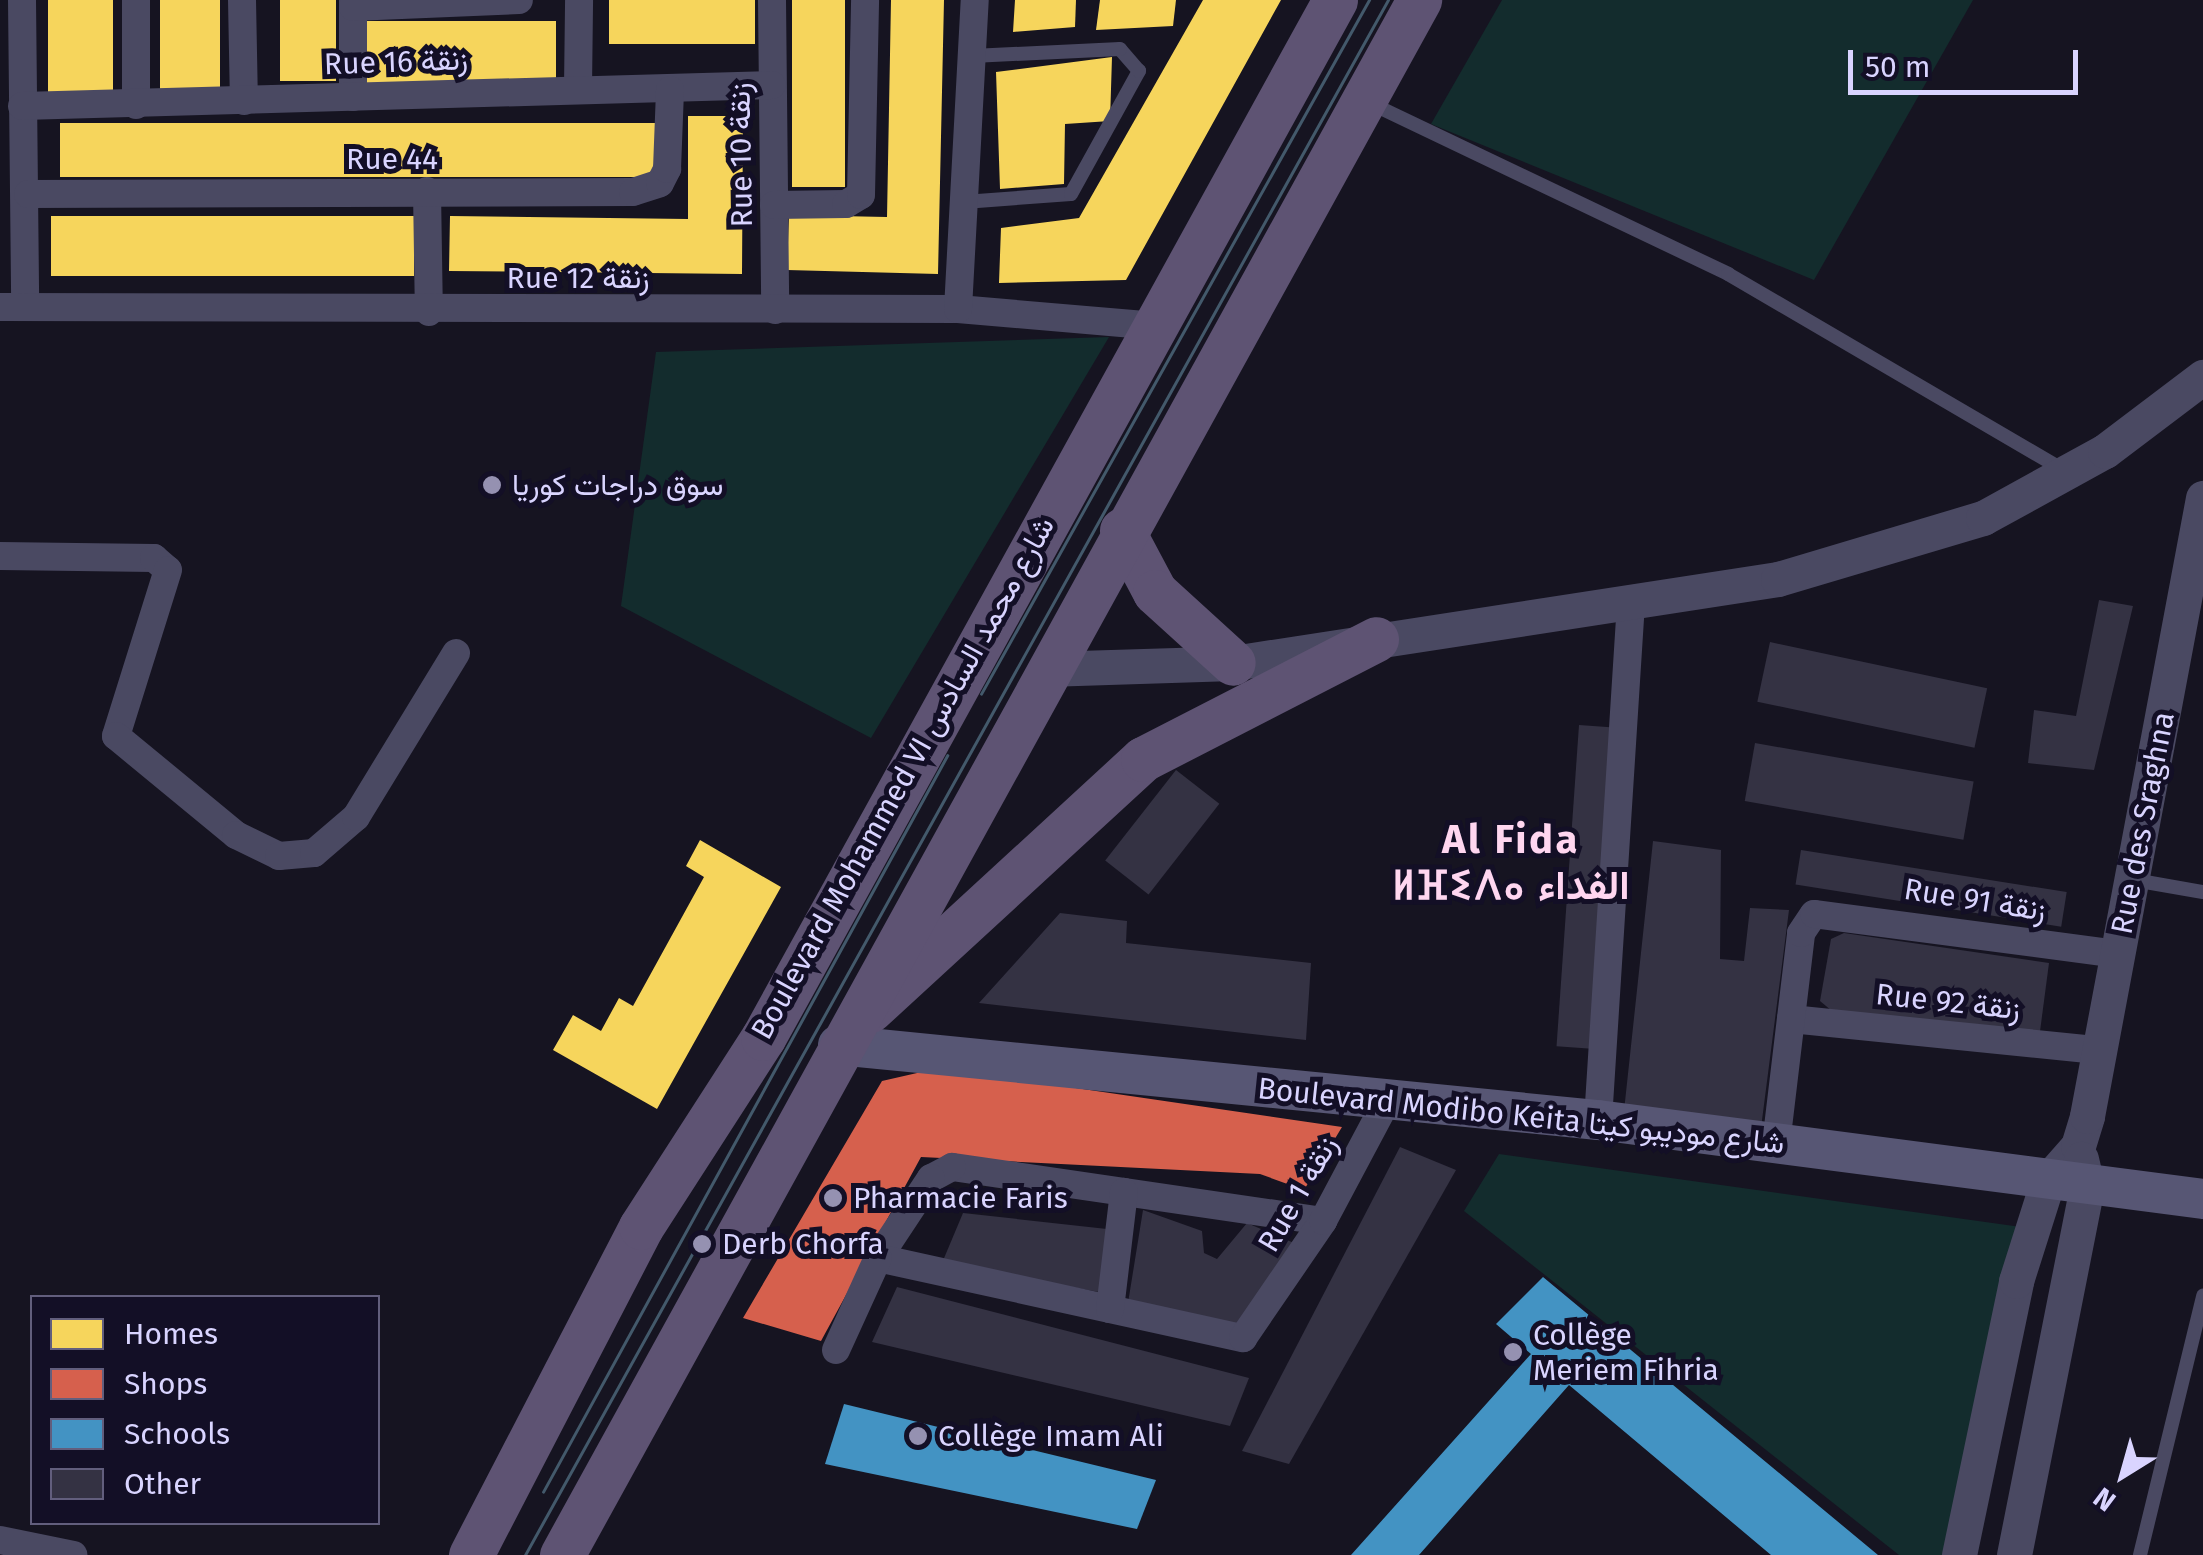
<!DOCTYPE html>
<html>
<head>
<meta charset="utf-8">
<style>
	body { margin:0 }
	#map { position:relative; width:2203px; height:1555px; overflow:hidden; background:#161421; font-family:"Fira Sans",Vazirmatn,"Noto Sans Tifinagh",sans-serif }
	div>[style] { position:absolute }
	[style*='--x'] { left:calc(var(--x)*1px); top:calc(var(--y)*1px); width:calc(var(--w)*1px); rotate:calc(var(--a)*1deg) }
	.green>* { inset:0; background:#132c2d }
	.homes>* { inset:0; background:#f6d55c; transform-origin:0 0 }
	.shops>* { inset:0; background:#d6604d }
	.schools>* { inset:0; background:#4393c3 }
	.building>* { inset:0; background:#343243; transform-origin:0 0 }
	.service>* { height:14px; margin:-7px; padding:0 7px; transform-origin:7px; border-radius:7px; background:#4a4962 }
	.minor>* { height:28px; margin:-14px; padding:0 14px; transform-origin:14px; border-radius:14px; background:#4a4962 }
	.tertiary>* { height:35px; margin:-17.5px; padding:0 17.5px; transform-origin:17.5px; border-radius:17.5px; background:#4a4962 }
	.secondary>* { height:40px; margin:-20px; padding:0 20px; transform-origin:20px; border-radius:20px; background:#575674 }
	.primary>* { height:45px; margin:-22.5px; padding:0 22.5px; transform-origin:22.5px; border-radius:22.5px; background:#5e5373 }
	.tram>* { height:2.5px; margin:-1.25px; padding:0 1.25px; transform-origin:1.25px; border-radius:1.25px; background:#43596b }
	.dots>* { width:28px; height:28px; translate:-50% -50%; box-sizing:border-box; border:5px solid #130f26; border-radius:50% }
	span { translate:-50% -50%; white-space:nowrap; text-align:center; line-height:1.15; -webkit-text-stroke:10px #130f26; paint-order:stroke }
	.street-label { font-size:30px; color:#d9d4ff }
	.poi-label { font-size:30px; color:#d9d4ff }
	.left { translate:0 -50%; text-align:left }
	.district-label { font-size:40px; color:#ffd6f0; font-weight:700; letter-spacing:2.5px }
	.legend { position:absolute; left:30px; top:1295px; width:350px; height:230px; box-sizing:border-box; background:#130f26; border:2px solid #625e7d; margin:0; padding:12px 18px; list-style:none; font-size:30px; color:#d9d4ff }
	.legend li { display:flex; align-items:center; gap:20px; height:50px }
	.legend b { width:50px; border:2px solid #625e7d }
	.north { position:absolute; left:2073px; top:1425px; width:100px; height:100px; -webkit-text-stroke:8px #130f26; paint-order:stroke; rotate:217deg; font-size:28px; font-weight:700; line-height:40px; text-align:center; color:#d9d4ff }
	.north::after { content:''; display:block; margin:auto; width:35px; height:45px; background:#d9d4ff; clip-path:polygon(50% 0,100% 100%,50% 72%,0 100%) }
	.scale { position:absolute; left:1848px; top:50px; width:230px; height:45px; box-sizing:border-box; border:5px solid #d9d4ff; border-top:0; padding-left:12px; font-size:30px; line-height:35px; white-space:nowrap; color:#d9d4ff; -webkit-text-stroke:8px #130f26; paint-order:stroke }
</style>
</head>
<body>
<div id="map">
	<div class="green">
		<div style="clip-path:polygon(1502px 0,1973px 0,1814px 280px,1431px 124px)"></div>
		<div style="clip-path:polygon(1109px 337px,871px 738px,621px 606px,656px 352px)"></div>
		<div style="clip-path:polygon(1499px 1154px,2021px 1227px,1948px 1555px,1899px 1555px,1464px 1211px)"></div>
	</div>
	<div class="homes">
		<div style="left:48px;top:0;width:65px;height:95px"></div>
		<div style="left:160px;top:0;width:60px;height:90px"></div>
		<div style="left:280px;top:0;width:56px;height:81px"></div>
		<div style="left:609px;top:0;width:146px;height:44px"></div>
		<div style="left:792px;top:0;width:53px;height:187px"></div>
		<div style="clip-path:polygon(891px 0,944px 0,938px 274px,787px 270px,789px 215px,887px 217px)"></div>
		<div style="clip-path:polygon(1015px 0,1076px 0,1075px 27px,1013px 32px)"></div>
		<div style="clip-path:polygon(1100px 0,1176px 0,1173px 26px,1096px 30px)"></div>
		<div style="clip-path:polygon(1203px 0,1281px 0,1126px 280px,999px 283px,1001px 228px,1079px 218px)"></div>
		<div style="left:367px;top:21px;width:189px;height:63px"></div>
		<div style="clip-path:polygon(1112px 57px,1110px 121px,1065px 124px,1064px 184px,1000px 189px,996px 72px)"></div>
		<div style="clip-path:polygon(688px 116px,743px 116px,742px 274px,449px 271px,450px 216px,688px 219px)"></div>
		<div style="left:655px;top:123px;width:54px;height:595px;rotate:90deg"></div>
		<div style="left:51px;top:216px;width:363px;height:60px"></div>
		<div style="clip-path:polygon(700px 840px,781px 887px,657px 1109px,553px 1050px,573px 1015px,601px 1031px,619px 998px,633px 1006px,704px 877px,686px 866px)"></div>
	</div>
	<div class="shops">
		<div style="clip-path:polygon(939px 1068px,1342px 1127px,1304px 1190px,1260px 1174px,921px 1157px,821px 1341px,743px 1318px,882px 1081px)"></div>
	</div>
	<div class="schools">
		<div style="clip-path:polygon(1543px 1277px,1878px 1555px,1771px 1555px,1569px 1385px,1419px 1555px,1351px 1555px,1531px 1354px,1496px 1324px)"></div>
		<div style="clip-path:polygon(844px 1404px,1156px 1480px,1137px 1529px,825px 1464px)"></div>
	</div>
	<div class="building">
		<div style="clip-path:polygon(2099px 600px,2133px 606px,2094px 770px,2028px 763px,2034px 710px,2076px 716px)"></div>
		<div style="left:1770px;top:642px;width:222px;height:61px;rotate:12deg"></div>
		<div style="left:1579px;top:725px;width:42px;height:322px;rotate:4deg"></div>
		<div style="left:1755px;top:743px;width:222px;height:59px;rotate:10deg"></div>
		<div style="left:1176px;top:770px;width:55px;height:115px;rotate:38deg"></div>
		<div style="clip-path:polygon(1653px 841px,1721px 850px,1720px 959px,1744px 961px,1750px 908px,1789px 910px,1761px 1128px,1624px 1111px)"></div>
		<div style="left:1801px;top:850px;width:269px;height:35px;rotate:9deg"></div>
		<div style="clip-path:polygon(1060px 913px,1127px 921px,1126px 943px,1311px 963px,1306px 1040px,979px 1003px)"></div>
		<div style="clip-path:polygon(1844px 933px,2049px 963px,2039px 1039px,1832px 1011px,1820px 1001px,1831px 939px)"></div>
		<div style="clip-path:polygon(1400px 1147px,1456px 1170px,1289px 1464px,1242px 1451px)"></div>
		<div style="clip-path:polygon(1143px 1210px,1202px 1231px,1204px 1253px,1217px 1259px,1247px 1223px,1294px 1243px,1247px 1335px,1128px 1303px)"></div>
		<div style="clip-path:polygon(963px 1213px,1107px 1229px,1099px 1292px,942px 1263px)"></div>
		<div style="clip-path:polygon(897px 1287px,1249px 1378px,1230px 1426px,872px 1342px)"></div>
	</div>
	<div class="service">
		<div style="--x:1370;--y:103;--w:397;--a:25.5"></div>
		<div style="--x:1728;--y:274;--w:390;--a:30.3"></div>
		<div style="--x:964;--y:202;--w:107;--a:-4.3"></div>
		<div style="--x:1071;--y:194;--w:141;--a:-61.1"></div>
		<div style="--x:1139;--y:71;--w:29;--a:-131"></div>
		<div style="--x:1120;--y:49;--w:148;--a:177.3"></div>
		<div style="--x:2134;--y:880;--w:70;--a:9.9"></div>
		<div style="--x:2140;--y:1555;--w:267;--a:-76.3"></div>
	</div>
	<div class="minor">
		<div style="--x:22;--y:0;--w:307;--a:89.4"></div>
		<div style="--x:136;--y:0;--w:105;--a:90"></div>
		<div style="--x:242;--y:0;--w:101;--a:88.9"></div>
		<div style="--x:353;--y:0;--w:97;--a:90"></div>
		<div style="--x:772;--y:0;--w:310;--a:89.4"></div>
		<div style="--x:353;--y:7;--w:166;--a:-2.4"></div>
		<div style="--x:578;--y:88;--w:88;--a:-89.3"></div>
		<div style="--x:22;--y:106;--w:750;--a:-1.6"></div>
		<div style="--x:427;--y:191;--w:121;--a:89.1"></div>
		<div style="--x:28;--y:194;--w:605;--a:-0.19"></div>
		<div style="--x:633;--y:192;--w:28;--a:-18"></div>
		<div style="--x:660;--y:183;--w:16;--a:-63"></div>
		<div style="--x:667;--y:169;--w:79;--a:-87.8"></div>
		<div style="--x:774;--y:205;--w:72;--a:-0.8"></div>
		<div style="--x:846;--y:204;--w:17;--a:-31"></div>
		<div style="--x:861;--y:195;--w:195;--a:-88.8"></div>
		<div style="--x:0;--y:307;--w:958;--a:0.12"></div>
		<div style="--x:958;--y:309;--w:199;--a:4.9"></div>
		<div style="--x:958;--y:309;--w:309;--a:-86.9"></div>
		<div style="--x:0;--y:556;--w:154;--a:0.7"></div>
		<div style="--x:154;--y:558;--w:18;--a:41"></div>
		<div style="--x:168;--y:570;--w:174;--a:107.4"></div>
		<div style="--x:116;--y:736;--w:156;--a:39.5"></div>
		<div style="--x:236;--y:835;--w:48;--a:26"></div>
		<div style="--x:279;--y:856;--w:35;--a:-5"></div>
		<div style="--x:314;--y:853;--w:55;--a:-40.6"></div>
		<div style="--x:356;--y:817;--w:192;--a:-58.6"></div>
		<div style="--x:1791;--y:1019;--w:308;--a:5.8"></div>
		<div style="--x:1598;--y:1120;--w:519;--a:-86.35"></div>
		<div style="--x:1776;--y:1144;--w:212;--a:-83.2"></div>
		<div style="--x:1801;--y:933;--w:23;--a:-56"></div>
		<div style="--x:1814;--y:914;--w:307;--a:7.5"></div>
		<div style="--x:1323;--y:1221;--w:375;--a:-171.7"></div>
		<div style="--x:952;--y:1167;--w:24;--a:152"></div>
		<div style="--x:931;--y:1178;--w:96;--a:123.5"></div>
		<div style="--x:878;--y:1258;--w:374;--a:12.4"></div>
		<div style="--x:1243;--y:1338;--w:142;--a:-55.6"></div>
		<div style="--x:1323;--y:1221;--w:138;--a:-62"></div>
		<div style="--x:1110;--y:1309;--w:118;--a:-83.2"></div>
		<div style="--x:836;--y:1350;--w:101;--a:-65.5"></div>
		<div style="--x:0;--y:1540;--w:75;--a:11.6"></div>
	</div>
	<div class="tertiary">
		<div style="--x:1046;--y:669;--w:187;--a:-1.8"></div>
		<div style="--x:1233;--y:663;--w:551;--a:-8.76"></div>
		<div style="--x:1778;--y:579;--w:214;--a:-16.6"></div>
		<div style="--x:1983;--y:518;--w:139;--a:-28.8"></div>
		<div style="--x:2105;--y:451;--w:123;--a:-37.1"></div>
		<div style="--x:1959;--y:1555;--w:280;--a:-78.2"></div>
		<div style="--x:2016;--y:1281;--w:106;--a:-72.4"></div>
		<div style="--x:2048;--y:1180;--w:45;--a:-48.6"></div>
		<div style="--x:2078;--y:1146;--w:31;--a:-73"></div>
		<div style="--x:2087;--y:1116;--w:629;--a:-79.37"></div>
		<div style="--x:2014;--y:1555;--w:377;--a:-78.8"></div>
		<div style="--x:2087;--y:1185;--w:27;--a:-103"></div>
	</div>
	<div class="secondary">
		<div style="--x:838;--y:1045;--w:764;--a:5.64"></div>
		<div style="--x:1598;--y:1120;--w:610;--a:7.44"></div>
	</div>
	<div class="primary">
		<div style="--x:1122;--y:530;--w:70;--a:62"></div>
		<div style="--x:1155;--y:592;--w:105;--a:42.3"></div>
		<div style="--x:870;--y:1010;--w:371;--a:-42.6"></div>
		<div style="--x:1143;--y:759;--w:262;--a:-27.2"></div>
		<div style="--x:471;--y:1555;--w:369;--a:-62.6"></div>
		<div style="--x:641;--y:1227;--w:225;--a:-57.2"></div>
		<div style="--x:763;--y:1038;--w:1185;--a:-61.14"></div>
		<div style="--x:562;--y:1555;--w:1776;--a:-61.14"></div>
	</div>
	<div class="tram">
		<div style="--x:981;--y:694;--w:795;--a:-60.79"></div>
		<div style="--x:543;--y:1492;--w:840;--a:-61.24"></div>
		<div style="--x:525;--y:1555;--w:1778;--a:-60.97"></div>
	</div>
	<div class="dots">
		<div style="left:492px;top:485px;background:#9591b1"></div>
		<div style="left:833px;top:1198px;background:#9591b1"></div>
		<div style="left:702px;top:1244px;background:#9591b1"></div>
		<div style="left:1513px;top:1352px;background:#9591b1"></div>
		<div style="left:918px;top:1436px;background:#9591b1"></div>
	</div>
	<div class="street-label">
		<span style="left:396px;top:62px;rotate:-2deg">Rue 16 زنقة</span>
		<span style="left:741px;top:155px;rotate:-91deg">Rue 10 زنقة</span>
		<span style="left:392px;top:159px">Rue 44</span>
		<span style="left:578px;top:278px">Rue 12 زنقة</span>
		<span style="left:903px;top:778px;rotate:-61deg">Boulevard Mohammed VI شارع محمد السادس</span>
		<span style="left:2143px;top:823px;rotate:-79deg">Rue des Sraghna</span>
		<span style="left:1975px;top:900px;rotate:9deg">Rue 91 زنقة</span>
		<span style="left:1948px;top:1002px;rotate:6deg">Rue 92 زنقة</span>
		<span style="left:1521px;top:1116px;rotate:6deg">Boulevard Modibo Keita شارع موديبو كيتا</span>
		<span style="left:1298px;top:1194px;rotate:-60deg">Rue 1 زنقة</span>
	</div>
	<div class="poi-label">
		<span class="left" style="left:512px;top:485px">سوق دراجات كوريا</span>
		<span class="left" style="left:853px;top:1198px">Pharmacie Faris</span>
		<span class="left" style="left:722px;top:1244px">Derb Chorfa</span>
		<span class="left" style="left:1533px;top:1352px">Collège<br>Meriem Fihria</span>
		<span class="left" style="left:938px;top:1436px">Collège Imam Ali</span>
	</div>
	<div class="district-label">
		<span style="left:1511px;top:863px">Al Fida<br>ⵍⴼⵉⴷⴰ الفداء</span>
	</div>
	<ul class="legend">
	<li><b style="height:28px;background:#f6d55c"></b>Homes</li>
	<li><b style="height:28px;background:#d6604d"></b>Shops</li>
	<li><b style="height:28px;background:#4393c3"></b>Schools</li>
	<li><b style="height:28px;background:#343243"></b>Other</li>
	</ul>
	<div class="north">N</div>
	<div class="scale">50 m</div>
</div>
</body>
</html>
